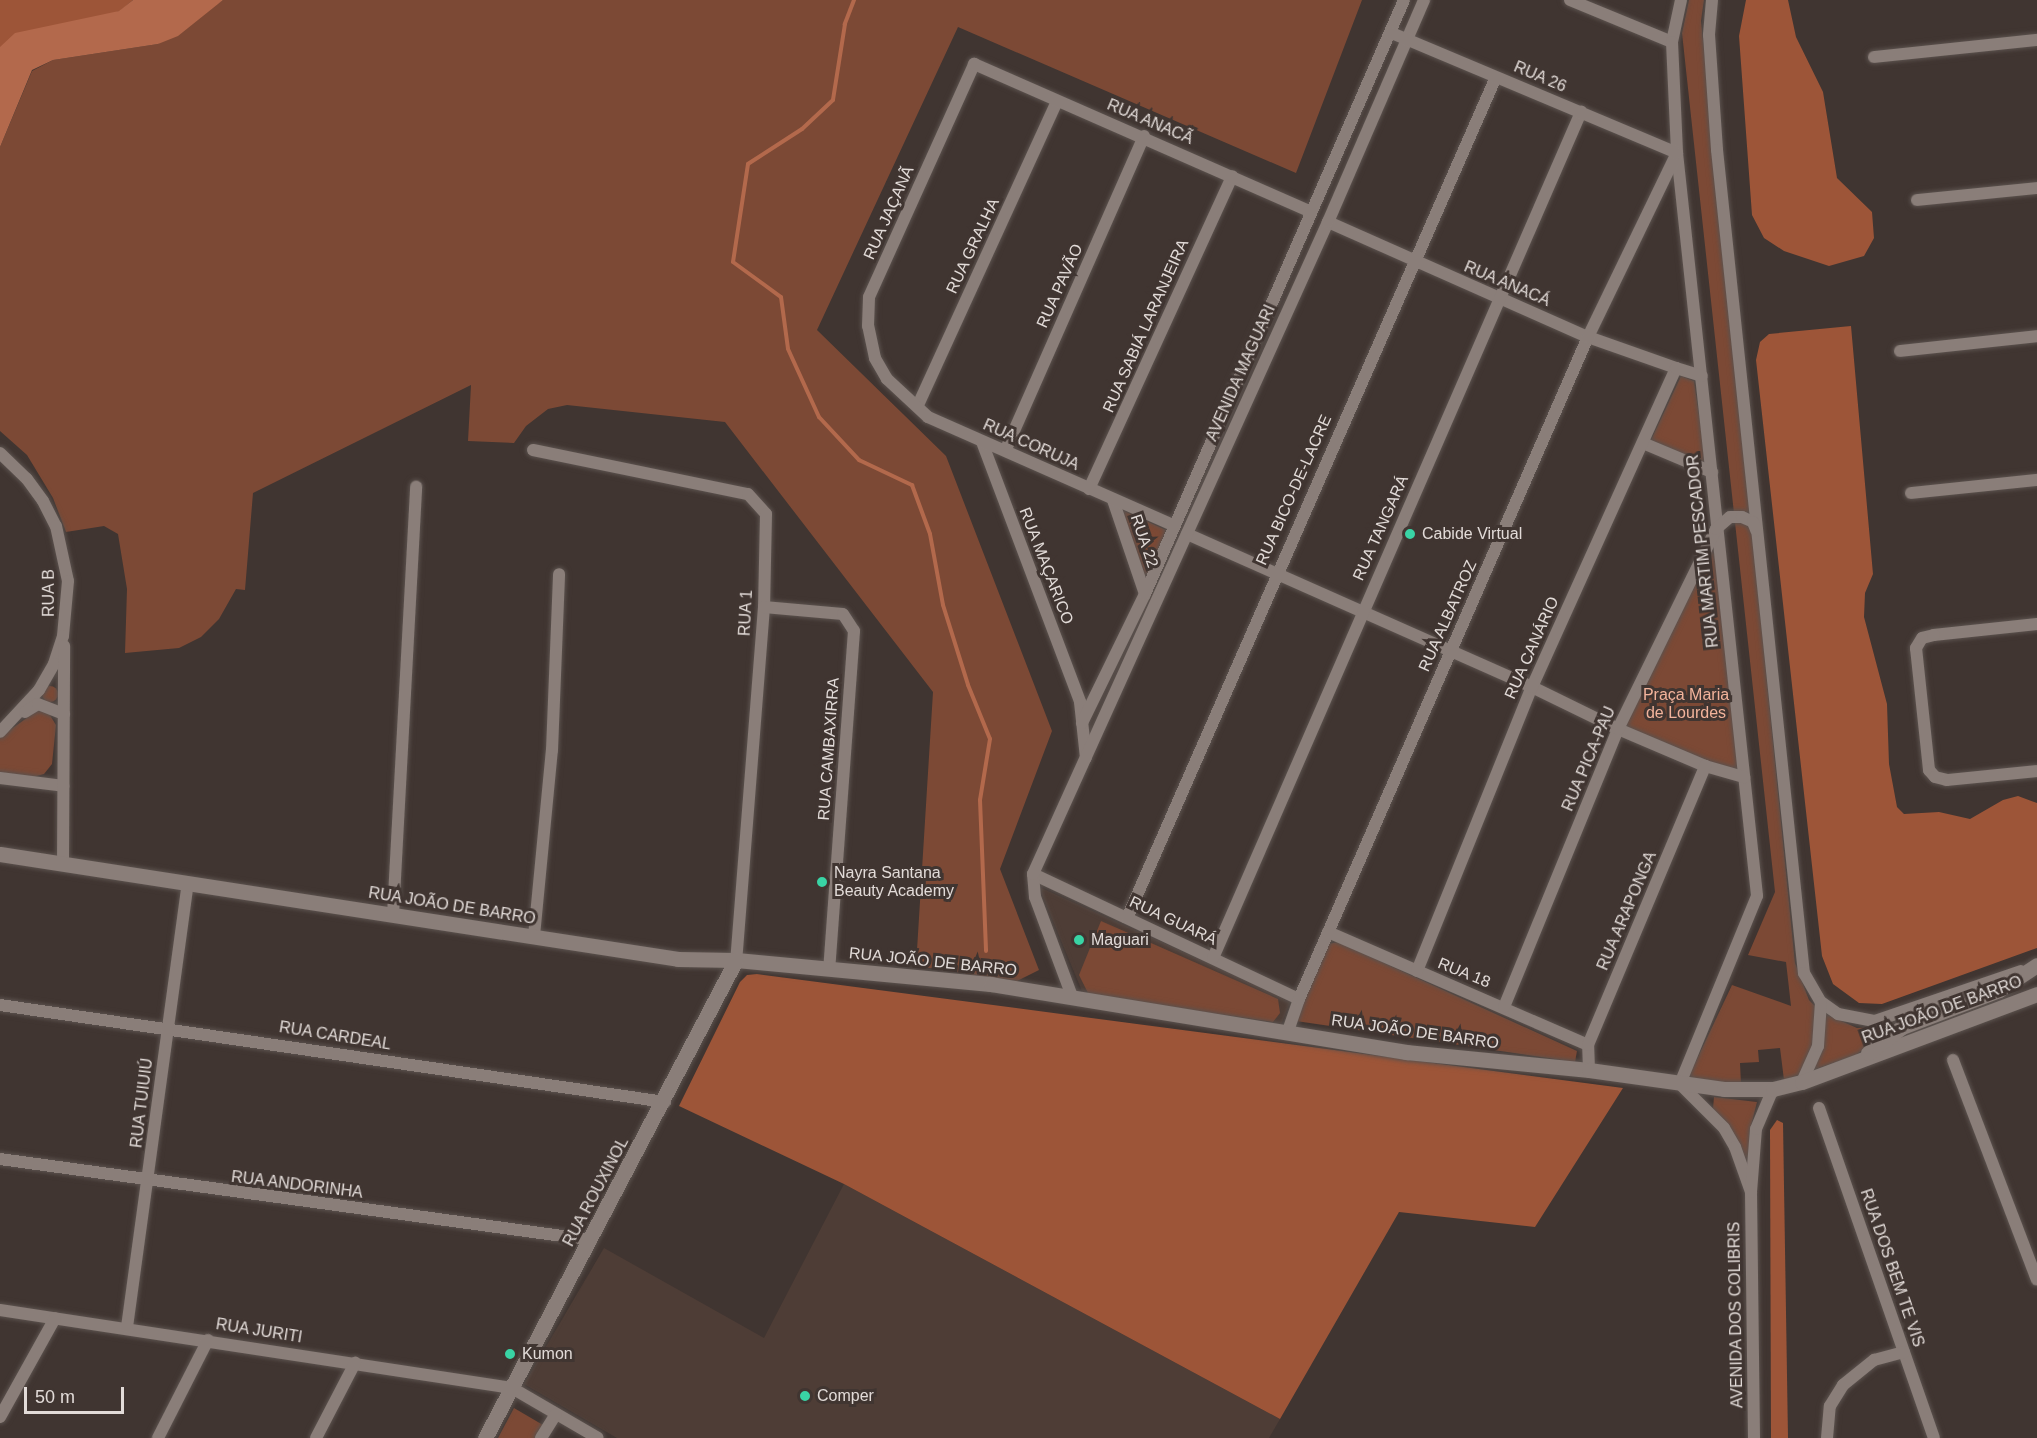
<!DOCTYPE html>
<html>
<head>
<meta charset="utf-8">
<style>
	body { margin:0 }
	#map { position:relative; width:2037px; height:1438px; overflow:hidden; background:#403531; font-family:Helvetica,sans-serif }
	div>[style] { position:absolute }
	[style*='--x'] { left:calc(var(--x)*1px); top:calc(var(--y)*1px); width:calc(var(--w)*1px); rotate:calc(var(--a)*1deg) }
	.built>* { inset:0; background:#4e3d36 }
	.green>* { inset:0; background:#7c4935 }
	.round { border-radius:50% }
	.forest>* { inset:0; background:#9d5538 }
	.water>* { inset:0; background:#b3694c }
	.stream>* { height:4px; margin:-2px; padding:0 2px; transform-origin:2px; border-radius:2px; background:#b3694c }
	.roads { filter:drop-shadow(0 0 2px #5b524e) drop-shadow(0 0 2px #5b524e) }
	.street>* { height:12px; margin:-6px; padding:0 6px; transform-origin:6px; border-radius:6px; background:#8a7e79 }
	.secondary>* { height:15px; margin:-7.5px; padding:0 7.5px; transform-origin:7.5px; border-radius:7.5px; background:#8a7e79 }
	.dots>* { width:16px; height:16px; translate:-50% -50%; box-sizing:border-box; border:3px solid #403531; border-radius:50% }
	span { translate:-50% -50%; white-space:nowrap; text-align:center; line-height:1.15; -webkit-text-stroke:6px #403531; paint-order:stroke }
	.street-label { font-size:16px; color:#e2dbd8 }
	.poi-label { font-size:16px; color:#e2dbd8 }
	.left { translate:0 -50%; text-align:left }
	.park-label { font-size:16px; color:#f2b39b }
	.scale { position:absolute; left:24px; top:1387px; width:100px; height:27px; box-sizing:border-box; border:3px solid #e2dbd8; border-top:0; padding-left:8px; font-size:18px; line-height:21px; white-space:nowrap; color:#e2dbd8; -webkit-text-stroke:4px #403531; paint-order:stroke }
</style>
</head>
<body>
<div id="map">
	<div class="built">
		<div style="clip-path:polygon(1039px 887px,1291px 1000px,1281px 1025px,1084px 996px)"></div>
		<div style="clip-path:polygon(844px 1184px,1280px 1419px,1269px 1438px,617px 1438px,524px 1384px,604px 1248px,764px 1338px)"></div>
	</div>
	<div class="green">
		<div style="clip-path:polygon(223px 0,1362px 0,1296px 173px,958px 27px,817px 330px,946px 456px,1052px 731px,1000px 869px,1039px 970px,1017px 981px,916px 966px,933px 692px,725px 422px,567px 405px,548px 409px,526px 426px,514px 443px,468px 441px,471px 385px,253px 493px,245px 590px,236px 589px,219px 619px,201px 637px,179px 648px,125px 653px,127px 589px,118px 534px,104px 526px,66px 532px,53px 498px,27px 455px,0 431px,0 147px,32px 71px,53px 60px,158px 44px)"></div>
		<div style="clip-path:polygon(1689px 0,1704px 0,1701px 21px,1795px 963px,1809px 1000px,1821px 1012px,1857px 1028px,1880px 1027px,1880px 1036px,1856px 1055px,1784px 1080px,1780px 1048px,1758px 1050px,1759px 1062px,1740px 1063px,1741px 1084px,1688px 1078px,1732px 985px,1791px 1006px,1786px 962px,1748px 955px,1775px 892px,1682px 33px)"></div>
		<div style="clip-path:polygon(1681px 376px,1694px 381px,1706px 463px,1651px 440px)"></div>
		<div style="clip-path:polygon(1122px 510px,1166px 530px,1146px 583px)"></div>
		<div style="clip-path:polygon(1716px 533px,1743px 775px,1620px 729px)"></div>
		<div class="round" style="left:42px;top:686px;width:16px;height:16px"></div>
		<div style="clip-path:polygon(38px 710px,48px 712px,56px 725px,52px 764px,44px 774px,33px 777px,0 774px,0 737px)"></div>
		<div style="clip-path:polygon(1101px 921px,1278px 999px,1280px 1013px,1273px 1022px,1089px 995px,1079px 975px)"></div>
		<div style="clip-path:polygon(1338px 942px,1577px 1051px,1575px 1062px,1296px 1021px,1328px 944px)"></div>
		<div style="clip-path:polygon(1714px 1097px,1757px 1102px,1749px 1134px,1749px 1170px,1713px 1108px)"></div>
		<div style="clip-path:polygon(514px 1408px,543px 1425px,535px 1438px,498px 1438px)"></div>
	</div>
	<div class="forest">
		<div style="clip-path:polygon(0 0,133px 0,120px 11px,0 48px)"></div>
		<div style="clip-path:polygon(1746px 0,1788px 0,1796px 37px,1823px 92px,1837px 178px,1872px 212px,1874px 238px,1864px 256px,1829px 266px,1784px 251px,1764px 238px,1752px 215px,1739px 36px)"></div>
		<div style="clip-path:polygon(1851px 326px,1873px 574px,1865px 593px,1864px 617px,1887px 704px,1889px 764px,1897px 807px,1904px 814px,1939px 812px,1970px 819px,2003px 800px,2018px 796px,2037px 803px,2037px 948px,1882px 1004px,1859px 1003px,1833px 984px,1822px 956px,1756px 360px,1760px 342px,1769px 334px)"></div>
		<div style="clip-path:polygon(757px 974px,1623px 1088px,1535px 1227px,1399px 1212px,1280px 1419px,844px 1184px,679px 1106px,740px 982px,747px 975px)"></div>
		<div style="clip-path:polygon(1777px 1120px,1783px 1123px,1788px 1438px,1771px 1438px,1770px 1130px)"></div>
	</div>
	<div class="water">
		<div style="clip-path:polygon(133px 0,223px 0,178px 36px,158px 44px,53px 60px,32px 70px,0 147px,0 47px,15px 33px,119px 11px)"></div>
	</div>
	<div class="stream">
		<div style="--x:854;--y:0;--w:26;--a:111"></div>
		<div style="--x:845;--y:24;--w:77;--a:99"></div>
		<div style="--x:833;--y:100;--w:42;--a:136.9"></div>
		<div style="--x:802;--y:129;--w:64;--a:147.1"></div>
		<div style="--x:748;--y:164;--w:99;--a:98.7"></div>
		<div style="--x:733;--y:262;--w:59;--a:36.1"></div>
		<div style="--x:781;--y:297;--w:52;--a:82.3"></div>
		<div style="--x:788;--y:349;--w:75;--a:65.5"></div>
		<div style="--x:819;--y:417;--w:59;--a:47.1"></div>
		<div style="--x:859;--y:460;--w:59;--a:25.3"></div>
		<div style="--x:912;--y:485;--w:52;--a:69.8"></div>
		<div style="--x:930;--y:534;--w:72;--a:79.6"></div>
		<div style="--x:943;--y:605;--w:84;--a:72.6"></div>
		<div style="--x:968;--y:685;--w:58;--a:67.8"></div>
		<div style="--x:990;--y:739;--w:62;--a:99.3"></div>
		<div style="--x:980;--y:800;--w:151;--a:87.7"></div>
	</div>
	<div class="roads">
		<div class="street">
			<div style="--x:1570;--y:0;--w:110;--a:22.4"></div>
			<div style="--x:1681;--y:0;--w:43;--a:102.1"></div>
			<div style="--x:1672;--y:42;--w:111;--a:87.4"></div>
			<div style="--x:1677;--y:153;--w:747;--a:83.85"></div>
			<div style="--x:1757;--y:896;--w:203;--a:112.3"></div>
			<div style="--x:1680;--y:1084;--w:62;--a:45"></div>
			<div style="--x:1724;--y:1128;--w:22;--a:60"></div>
			<div style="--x:1735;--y:1147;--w:48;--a:70.4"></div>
			<div style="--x:1712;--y:0;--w:35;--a:95"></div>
			<div style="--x:1709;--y:35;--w:115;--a:86"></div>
			<div style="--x:1717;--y:150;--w:828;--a:83.97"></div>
			<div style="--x:1804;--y:973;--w:34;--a:60"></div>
			<div style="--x:1821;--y:1002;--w:21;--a:35"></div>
			<div style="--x:1838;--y:1014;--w:38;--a:11"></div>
			<div style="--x:1875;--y:1021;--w:154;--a:-18.9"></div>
			<div style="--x:1874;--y:57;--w:164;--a:-6"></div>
			<div style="--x:1917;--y:200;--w:121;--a:-5.7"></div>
			<div style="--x:1328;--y:222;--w:284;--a:23.9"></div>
			<div style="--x:1588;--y:337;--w:93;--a:19.4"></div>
			<div style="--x:1900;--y:351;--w:138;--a:-6.2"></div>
			<div style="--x:918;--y:405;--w:334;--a:-65.4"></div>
			<div style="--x:982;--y:442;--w:278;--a:69.3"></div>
			<div style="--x:1080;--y:702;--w:56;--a:83.9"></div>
			<div style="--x:1643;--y:443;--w:75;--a:22.8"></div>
			<div style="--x:1006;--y:449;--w:342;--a:-66.2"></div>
			<div style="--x:533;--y:450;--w:219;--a:11.6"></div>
			<div style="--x:748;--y:494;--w:27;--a:48"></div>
			<div style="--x:766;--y:514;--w:93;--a:91.2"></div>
			<div style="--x:764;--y:607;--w:354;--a:94.5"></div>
			<div style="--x:0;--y:453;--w:37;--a:44"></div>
			<div style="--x:27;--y:479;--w:27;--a:54"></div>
			<div style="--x:43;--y:501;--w:28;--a:63"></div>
			<div style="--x:56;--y:526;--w:56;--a:77.7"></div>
			<div style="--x:68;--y:581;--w:55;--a:95.2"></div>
			<div style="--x:63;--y:636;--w:29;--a:108"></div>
			<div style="--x:54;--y:664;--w:30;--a:120"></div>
			<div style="--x:39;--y:690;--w:57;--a:132.9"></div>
			<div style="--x:1089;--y:489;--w:344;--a:-65.4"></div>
			<div style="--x:1911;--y:493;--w:127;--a:-5.9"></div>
			<div style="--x:1113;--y:500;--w:99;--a:71.2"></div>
			<div style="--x:1173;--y:525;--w:268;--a:-156.2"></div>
			<div style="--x:928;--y:417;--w:56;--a:-137.2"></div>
			<div style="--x:887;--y:379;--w:24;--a:-120"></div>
			<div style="--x:875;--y:358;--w:33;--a:-102"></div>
			<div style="--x:868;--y:326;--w:29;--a:-88"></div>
			<div style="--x:869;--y:297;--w:256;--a:-65.7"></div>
			<div style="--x:974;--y:64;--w:368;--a:23.7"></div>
			<div style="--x:1187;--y:534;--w:377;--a:23.9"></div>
			<div style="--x:1532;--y:687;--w:96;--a:26"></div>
			<div style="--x:1618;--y:729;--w:95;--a:23"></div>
			<div style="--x:1705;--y:766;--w:41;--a:15.8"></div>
			<div style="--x:764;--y:607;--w:79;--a:5.1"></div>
			<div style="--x:843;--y:614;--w:20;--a:57"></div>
			<div style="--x:854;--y:631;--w:339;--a:94.2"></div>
			<div style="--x:2037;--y:624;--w:104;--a:173.9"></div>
			<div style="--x:1934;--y:635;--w:12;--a:166"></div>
			<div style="--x:1922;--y:638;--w:12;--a:121"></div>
			<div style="--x:1916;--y:648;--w:123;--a:83.9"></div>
			<div style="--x:1929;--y:770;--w:9;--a:49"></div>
			<div style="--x:1935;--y:777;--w:12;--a:14"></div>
			<div style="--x:1947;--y:780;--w:90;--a:-5.7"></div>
			<div style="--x:25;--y:712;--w:15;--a:-32"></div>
			<div style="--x:38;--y:704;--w:28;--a:21"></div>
			<div style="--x:1082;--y:723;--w:144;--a:-64"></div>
			<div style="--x:1145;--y:594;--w:648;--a:-66.44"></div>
			<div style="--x:0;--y:778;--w:64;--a:7.1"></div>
			<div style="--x:63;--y:864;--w:218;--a:-89.7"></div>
			<div style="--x:1033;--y:874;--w:294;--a:25.2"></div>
			<div style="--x:393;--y:915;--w:429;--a:-86.9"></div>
			<div style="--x:1127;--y:918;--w:918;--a:-66.31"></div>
			<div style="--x:1328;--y:932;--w:283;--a:23.5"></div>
			<div style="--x:534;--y:936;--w:187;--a:-84.5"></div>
			<div style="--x:552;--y:750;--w:176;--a:-87.7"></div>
			<div style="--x:1213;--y:958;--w:923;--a:-66.49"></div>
			<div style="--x:1417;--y:971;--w:306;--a:-68"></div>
			<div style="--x:1532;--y:687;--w:350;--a:-65.7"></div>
			<div style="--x:1676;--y:368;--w:27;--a:17"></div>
			<div style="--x:1073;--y:999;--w:109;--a:-110.4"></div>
			<div style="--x:1035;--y:897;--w:23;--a:-95"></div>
			<div style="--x:1033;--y:874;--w:716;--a:-65.66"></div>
			<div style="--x:1328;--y:222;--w:242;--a:-66.6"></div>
			<div style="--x:0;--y:1005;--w:672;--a:8.3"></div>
			<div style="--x:1504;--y:1007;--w:300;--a:-67.7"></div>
			<div style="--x:1618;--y:729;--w:223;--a:-63.9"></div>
			<div style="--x:1716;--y:529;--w:18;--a:-41"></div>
			<div style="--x:1730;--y:517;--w:12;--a:0"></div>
			<div style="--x:1742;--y:517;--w:12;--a:24"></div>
			<div style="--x:1753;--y:522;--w:9;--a:69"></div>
			<div style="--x:1288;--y:1031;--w:34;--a:-71"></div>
			<div style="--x:1299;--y:999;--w:722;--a:-66.42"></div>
			<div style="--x:1588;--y:337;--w:204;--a:-64.2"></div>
			<div style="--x:1677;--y:153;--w:310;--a:-157.2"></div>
			<div style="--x:1953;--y:1060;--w:235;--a:69.1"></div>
			<div style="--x:1589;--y:1070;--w:25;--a:-92"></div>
			<div style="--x:1588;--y:1045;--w:303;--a:-67.2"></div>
			<div style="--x:1802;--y:1082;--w:39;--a:-66"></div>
			<div style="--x:1818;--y:1046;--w:44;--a:-86.1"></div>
			<div style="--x:1819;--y:1108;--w:349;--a:70.8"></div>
			<div style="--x:0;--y:1159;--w:597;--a:7.8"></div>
			<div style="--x:0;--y:1310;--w:518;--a:8.66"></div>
			<div style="--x:512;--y:1388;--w:99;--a:30.2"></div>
			<div style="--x:127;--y:1327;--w:448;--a:-82.2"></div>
			<div style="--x:0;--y:1417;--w:113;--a:-60.9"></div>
			<div style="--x:158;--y:1438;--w:110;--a:-63"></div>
			<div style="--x:316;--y:1438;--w:85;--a:-62.5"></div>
			<div style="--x:541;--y:1438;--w:28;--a:-58"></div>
			<div style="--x:1754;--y:1438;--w:246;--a:-90.7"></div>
			<div style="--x:1751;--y:1192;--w:63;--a:-85.5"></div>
			<div style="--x:1756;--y:1129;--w:43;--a:-67"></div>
			<div style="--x:1827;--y:1438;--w:32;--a:-85"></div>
			<div style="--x:1830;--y:1406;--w:25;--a:-58"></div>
			<div style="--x:1843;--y:1385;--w:40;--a:-39"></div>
			<div style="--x:1874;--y:1360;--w:31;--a:-15"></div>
		</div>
		<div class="secondary">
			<div style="--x:0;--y:854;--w:686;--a:8.8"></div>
			<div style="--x:678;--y:959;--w:58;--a:1"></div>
			<div style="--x:736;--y:960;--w:256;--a:5.4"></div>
			<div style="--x:991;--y:984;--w:421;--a:9.3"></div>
			<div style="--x:1406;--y:1052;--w:184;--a:5.6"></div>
			<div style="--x:1589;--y:1070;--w:136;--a:8"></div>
			<div style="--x:1724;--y:1089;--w:49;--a:0"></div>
			<div style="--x:1773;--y:1089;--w:30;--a:-14"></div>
			<div style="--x:1802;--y:1082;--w:251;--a:-20.5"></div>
			<div style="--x:1868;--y:1053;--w:43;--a:-37.4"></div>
			<div style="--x:1902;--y:1027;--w:104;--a:-20.9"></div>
			<div style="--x:1999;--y:990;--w:45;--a:-33.3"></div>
			<div style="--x:485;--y:1438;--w:540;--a:-62.3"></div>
		</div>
	</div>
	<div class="dots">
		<div style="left:1410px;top:534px;background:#39d4a5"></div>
		<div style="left:822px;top:882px;background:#39d4a5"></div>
		<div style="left:1079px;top:940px;background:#39d4a5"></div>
		<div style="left:510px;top:1354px;background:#39d4a5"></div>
		<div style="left:805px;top:1396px;background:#39d4a5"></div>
	</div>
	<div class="street-label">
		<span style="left:1540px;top:77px;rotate:23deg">RUA 26</span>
		<span style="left:1150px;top:122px;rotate:23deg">RUA ANACÃ</span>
		<span style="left:889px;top:213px;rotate:-66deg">RUA JAÇANÃ</span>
		<span style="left:973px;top:246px;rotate:-65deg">RUA GRALHA</span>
		<span style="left:1507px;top:284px;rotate:23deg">RUA ANACÁ</span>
		<span style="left:1060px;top:286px;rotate:-66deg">RUA PAVÃO</span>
		<span style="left:1146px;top:326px;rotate:-66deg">RUA SABIÁ LARANJEIRA</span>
		<span style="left:1241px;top:373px;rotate:-66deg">AVENIDA MAGUARI</span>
		<span style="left:1031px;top:445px;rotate:24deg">RUA CORUJA</span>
		<span style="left:1294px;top:490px;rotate:-66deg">RUA BICO-DE-LACRE</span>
		<span style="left:1381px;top:528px;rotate:-66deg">RUA TANGARÁ</span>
		<span style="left:1144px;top:541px;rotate:71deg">RUA 22</span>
		<span style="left:1703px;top:551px;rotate:-96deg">RUA MARTIM PESCADOR</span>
		<span style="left:1046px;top:566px;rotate:69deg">RUA MAÇARICO</span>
		<span style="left:49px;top:593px;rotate:-90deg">RUA B</span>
		<span style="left:746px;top:613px;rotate:-87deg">RUA 1</span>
		<span style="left:1448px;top:616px;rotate:-66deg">RUA ALBATROZ</span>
		<span style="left:1532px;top:648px;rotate:-66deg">RUA CANÁRIO</span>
		<span style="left:829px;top:749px;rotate:-86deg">RUA CAMBAXIRRA</span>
		<span style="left:1589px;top:759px;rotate:-67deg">RUA PICA-PAU</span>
		<span style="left:452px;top:906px;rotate:9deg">RUA JOÃO DE BARRO</span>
		<span style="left:1627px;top:911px;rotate:-67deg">RUA ARAPONGA</span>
		<span style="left:1173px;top:921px;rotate:25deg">RUA GUARÁ</span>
		<span style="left:933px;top:962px;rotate:6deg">RUA JOÃO DE BARRO</span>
		<span style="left:1464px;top:973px;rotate:22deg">RUA 18</span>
		<span style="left:1942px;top:1010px;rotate:-20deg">RUA JOÃO DE BARRO</span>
		<span style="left:1415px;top:1032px;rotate:8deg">RUA JOÃO DE BARRO</span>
		<span style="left:335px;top:1036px;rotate:9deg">RUA CARDEAL</span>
		<span style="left:142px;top:1103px;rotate:-83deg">RUA TUIUIÚ</span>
		<span style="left:297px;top:1185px;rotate:7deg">RUA ANDORINHA</span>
		<span style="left:596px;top:1192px;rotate:-62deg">RUA ROUXINOL</span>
		<span style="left:1892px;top:1268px;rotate:71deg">RUA DOS BEM TE VIS</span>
		<span style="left:1736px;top:1315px;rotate:-91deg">AVENIDA DOS COLIBRIS</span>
		<span style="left:259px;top:1331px;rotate:9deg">RUA JURITI</span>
	</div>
	<div class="poi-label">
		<span class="left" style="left:1422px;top:534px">Cabide Virtual</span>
		<span class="left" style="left:834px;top:882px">Nayra Santana<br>Beauty Academy</span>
		<span class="left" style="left:1091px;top:940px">Maguari</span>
		<span class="left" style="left:522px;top:1354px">Kumon</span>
		<span class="left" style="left:817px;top:1396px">Comper</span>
	</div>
	<div class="park-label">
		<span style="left:1686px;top:704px">Praça Maria<br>de Lourdes</span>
	</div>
	<div class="scale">50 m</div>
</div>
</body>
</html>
